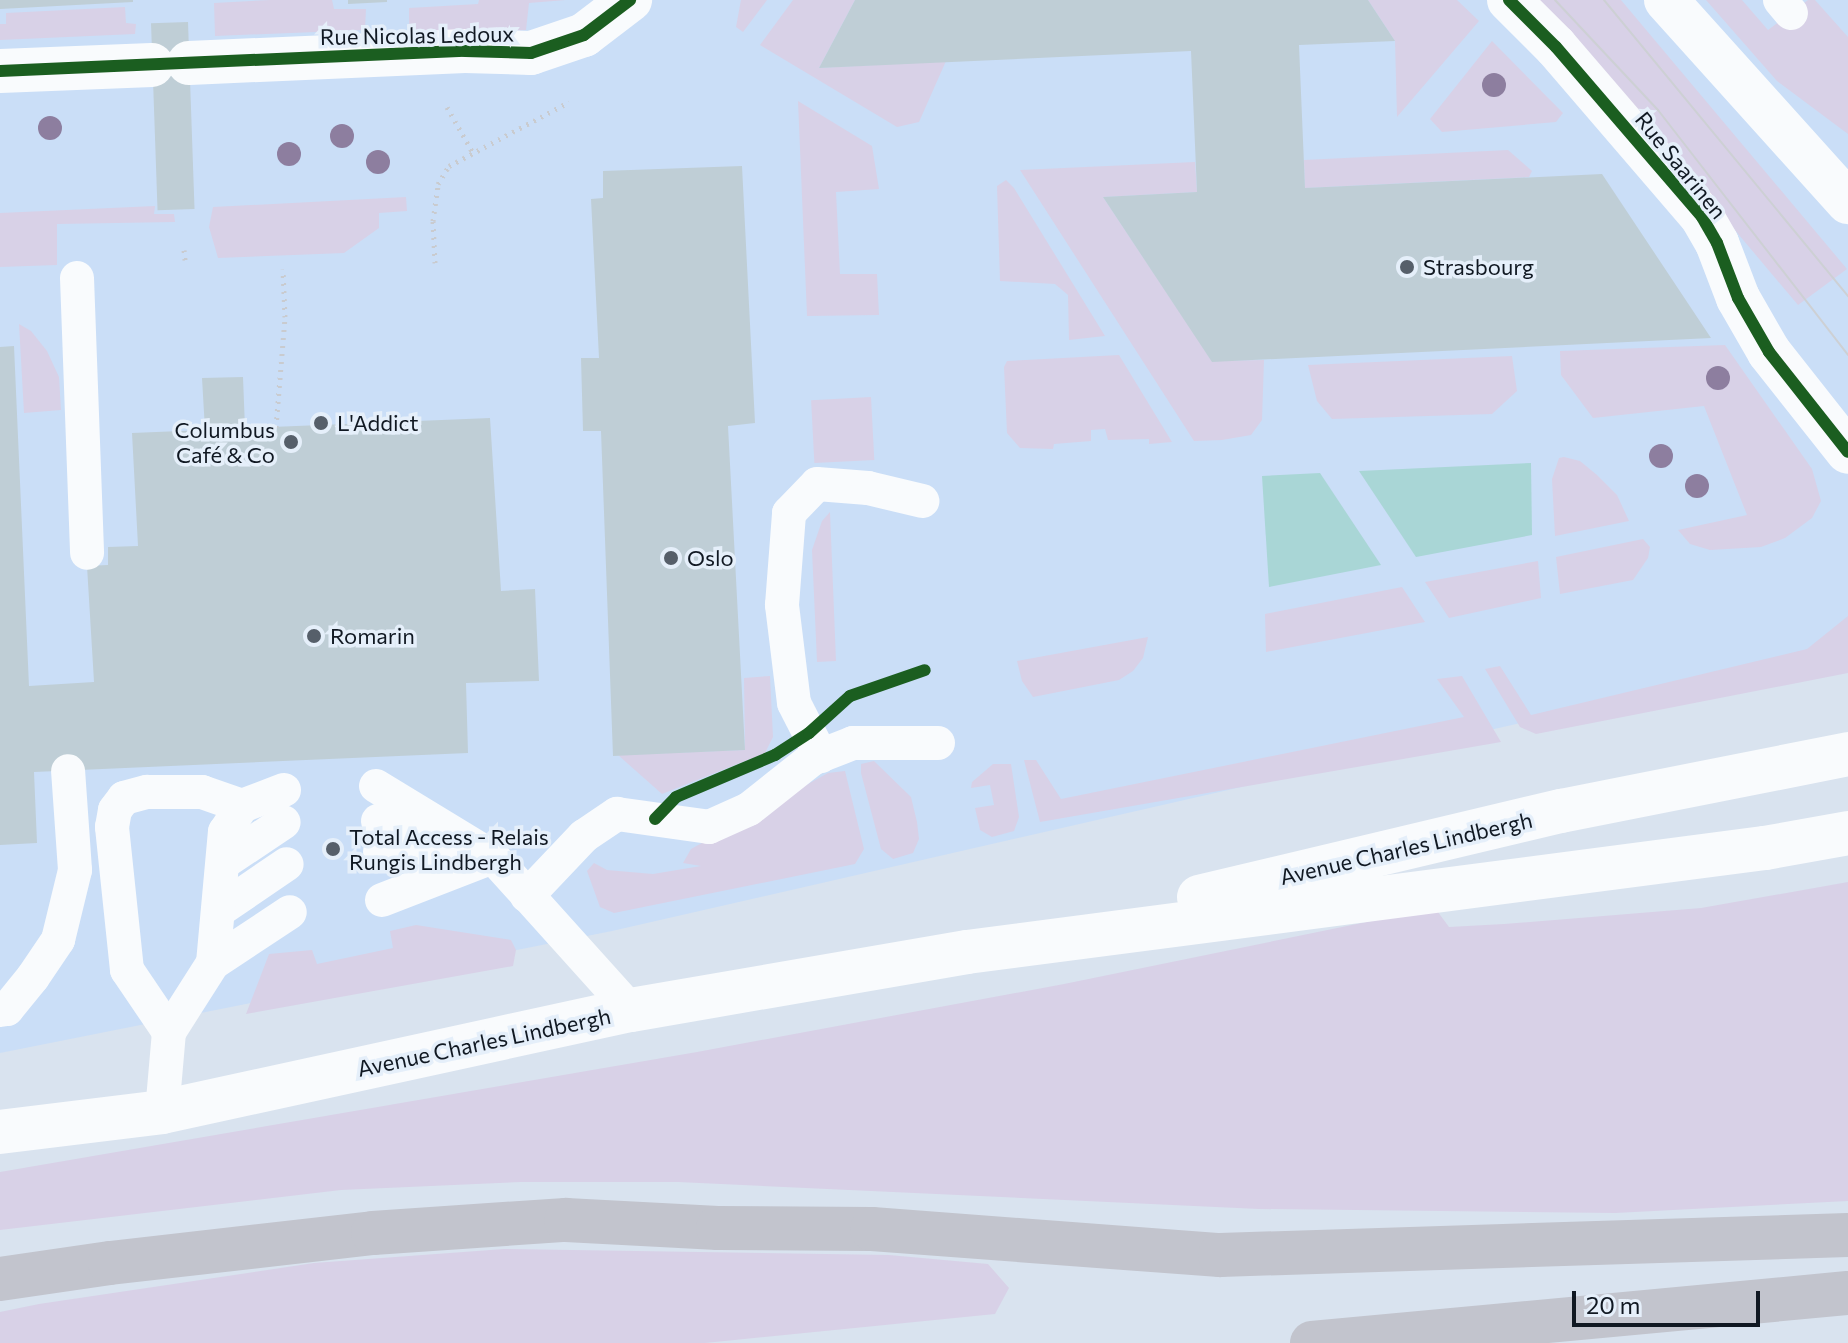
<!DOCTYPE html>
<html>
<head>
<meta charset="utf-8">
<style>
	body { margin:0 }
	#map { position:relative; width:1848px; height:1343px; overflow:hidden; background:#d9e3ef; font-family:Commissioner,sans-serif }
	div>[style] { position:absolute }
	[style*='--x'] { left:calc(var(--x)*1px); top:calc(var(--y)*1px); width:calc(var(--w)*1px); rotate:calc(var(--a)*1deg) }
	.built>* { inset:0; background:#cadef7 }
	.green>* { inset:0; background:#d8d1e7; transform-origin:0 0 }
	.water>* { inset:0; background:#a9d6d6 }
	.building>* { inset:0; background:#bfced6; transform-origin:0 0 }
	.path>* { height:5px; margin-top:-2.5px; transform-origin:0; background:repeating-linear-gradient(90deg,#c9cbcf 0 2px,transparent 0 8px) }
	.service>* { height:34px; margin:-17px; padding:0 17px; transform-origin:17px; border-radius:17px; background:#f9fbfd }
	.minor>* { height:44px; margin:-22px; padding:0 22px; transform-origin:22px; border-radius:22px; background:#f9fbfd }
	.secondary>* { height:44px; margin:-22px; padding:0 22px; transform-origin:22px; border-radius:22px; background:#f9fbfd }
	.motorway>* { height:44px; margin:-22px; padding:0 22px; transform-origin:22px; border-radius:22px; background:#c2c4cd }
	.tram>* { height:2px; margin:-1px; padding:0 1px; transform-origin:1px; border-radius:1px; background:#cdd0d4 }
	.cycleway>* { height:12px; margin:-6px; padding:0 6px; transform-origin:6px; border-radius:6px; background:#1b5e20 }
	.trees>* { width:24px; height:24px; margin:-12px; border-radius:50%; background:#8d7e9f }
	.dots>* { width:22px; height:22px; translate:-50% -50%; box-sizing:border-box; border:4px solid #e5effa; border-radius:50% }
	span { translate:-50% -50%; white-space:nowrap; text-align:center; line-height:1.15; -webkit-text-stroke:7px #e5effa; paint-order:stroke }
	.street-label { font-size:22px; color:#101822 }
	.poi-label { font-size:22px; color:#101822 }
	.left { translate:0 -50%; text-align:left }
	.right { translate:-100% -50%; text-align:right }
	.scale { position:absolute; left:1572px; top:1291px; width:188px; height:36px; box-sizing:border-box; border:4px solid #101822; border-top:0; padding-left:10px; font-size:24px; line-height:28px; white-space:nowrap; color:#101822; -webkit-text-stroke:6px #e5effa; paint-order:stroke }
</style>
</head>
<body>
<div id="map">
	<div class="built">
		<div style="clip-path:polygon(0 0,1848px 0,1848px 648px,612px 931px,0 1053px)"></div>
	</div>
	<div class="green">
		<div style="clip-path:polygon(270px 0,332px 0,334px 9px,366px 9px,365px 30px,215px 36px,214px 3px)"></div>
		<div style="clip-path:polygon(479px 0,566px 0,529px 3px,526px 30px,409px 35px,409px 8px,478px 4px)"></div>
		<div style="clip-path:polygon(741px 0,767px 0,743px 32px,736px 27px)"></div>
		<div style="clip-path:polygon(793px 0,855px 0,819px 68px,946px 61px,919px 122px,897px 127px,760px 45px)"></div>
		<div style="clip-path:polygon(1368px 0,1457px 0,1479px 21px,1397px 117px,1395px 41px)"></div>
		<div style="clip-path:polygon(1536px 0,1621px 0,1847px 269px,1798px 305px,1567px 31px)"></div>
		<div style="clip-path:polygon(1706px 0,1742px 0,1768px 30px,1808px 0,1815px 0,1848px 37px,1848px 134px,1777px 81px)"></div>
		<div style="clip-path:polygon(125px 7px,126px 23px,136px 24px,135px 34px,0 40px,0 24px,6px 24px,6px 13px)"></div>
		<div style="clip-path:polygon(1492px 41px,1563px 113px,1556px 122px,1442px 132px,1430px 119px)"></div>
		<div style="clip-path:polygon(798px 101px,872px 146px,879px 189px,836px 192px,840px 274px,877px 274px,879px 315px,807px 316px)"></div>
		<div style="clip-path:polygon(1508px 150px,1532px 171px,1529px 177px,1305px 188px,1304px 160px)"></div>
		<div style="clip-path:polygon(1195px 162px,1197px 192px,1103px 197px,1212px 361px,1264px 360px,1262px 420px,1251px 435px,1222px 440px,1194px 441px,1020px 170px)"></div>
		<div style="clip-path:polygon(1006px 180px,1014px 188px,1105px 336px,1069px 340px,1068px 295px,1055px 284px,1000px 281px,997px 186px)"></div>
		<div style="clip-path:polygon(406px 197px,407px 211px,379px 213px,379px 228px,344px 253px,218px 258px,209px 227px,213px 207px)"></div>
		<div style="clip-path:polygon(155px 206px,154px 214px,174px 214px,175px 222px,57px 224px,57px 265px,0 267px,0 213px)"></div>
		<div style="clip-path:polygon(19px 324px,31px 331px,47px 351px,59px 377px,61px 410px,24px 413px)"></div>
		<div style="clip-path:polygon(1725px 345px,1812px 469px,1821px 501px,1812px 518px,1785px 538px,1761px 547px,1710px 550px,1690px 544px,1678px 530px,1747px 515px,1704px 406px,1593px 418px,1561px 375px,1560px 351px)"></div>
		<div style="clip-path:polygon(1119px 355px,1172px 442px,1149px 444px,1149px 439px,1108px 440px,1105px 429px,1091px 430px,1091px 441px,1054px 444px,1053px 449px,1020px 448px,1007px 433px,1004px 367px,1007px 361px)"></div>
		<div style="clip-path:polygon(1512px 356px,1517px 391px,1492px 414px,1332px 419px,1317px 401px,1308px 365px)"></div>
		<div style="left:871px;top:397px;width:63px;height:60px;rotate:87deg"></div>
		<div style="clip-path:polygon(1564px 457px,1580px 461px,1597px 475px,1617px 495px,1629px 521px,1555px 536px,1552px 479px,1559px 458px)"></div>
		<div style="clip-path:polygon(830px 512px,836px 661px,817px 662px,812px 550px,822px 521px)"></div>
		<div style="clip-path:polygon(1643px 539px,1650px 547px,1648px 558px,1633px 580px,1560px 594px,1556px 557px)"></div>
		<div style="clip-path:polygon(1538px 561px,1541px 598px,1449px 618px,1425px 582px)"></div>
		<div style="clip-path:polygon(1402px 587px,1425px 622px,1266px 652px,1265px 614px)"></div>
		<div style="clip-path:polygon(1848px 616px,1848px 673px,1536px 734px,1520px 727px,1485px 669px,1500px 666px,1531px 715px,1807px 649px)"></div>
		<div style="clip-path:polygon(1148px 637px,1143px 658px,1133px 671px,1119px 680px,1033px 697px,1022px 681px,1017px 661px)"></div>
		<div style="clip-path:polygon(770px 676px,773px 737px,765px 753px,662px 794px,618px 755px,745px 750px,744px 678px)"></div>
		<div style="clip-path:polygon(1462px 676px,1501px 742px,1040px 822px,1024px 760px,1036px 760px,1061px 799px,1464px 717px,1437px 679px)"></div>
		<div style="clip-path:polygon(874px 761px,911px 797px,917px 822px,919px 839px,913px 853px,893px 859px,881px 849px,861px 773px,861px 764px)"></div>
		<div style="clip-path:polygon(993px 764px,1011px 764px,1019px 817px,1014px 831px,992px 837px,980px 830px,975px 808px,994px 805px,990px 785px,971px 788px,972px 782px)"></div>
		<div style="clip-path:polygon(845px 771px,864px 849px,855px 864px,614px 913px,600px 907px,587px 871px,594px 863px,607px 870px,653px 874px,701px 866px,683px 863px,691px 849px,828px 773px)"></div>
		<div style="clip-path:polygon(1848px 882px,1848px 1201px,1615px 1213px,1259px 1209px,678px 1182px,521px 1182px,341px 1190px,0 1230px,0 1172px,697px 1052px,1064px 984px,1435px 908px,1449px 927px,1504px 924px,1701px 908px)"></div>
		<div style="clip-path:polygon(416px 925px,511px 940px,516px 950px,513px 966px,246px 1014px,269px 954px,312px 950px,317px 964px,393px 948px,390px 931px)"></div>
		<div style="clip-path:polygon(504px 1249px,889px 1255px,988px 1264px,1009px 1288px,995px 1314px,705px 1343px,0 1343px,0 1312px,39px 1304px,314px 1263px)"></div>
	</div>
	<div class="water">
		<div style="clip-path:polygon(1531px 463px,1532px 535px,1416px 557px,1359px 471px)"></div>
		<div style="clip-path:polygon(1320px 473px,1381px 565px,1269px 587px,1262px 476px)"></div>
	</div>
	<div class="building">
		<div style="clip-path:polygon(0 0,133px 0,133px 2px,0 9px)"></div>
		<div style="clip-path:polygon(348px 0,387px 0,387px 2px,348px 4px)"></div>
		<div style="clip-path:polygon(855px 0,1368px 0,1395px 41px,1299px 45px,1305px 188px,1602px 174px,1711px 338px,1212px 362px,1103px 197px,1197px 192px,1191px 51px,819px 68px)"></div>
		<div style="left:188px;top:22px;width:187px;height:37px;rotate:88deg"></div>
		<div style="clip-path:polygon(742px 166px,755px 423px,728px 426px,745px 750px,613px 756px,601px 431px,583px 431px,581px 358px,599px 358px,591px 199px,603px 198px,603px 171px)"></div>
		<div style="clip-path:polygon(14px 346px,29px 686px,94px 682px,87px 566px,108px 565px,108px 547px,138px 546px,132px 433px,205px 430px,202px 378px,243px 377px,245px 428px,490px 418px,501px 591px,535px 589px,539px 681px,466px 683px,468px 753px,34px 772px,37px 843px,0 845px,0 347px)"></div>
	</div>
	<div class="path">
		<div style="--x:447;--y:107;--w:53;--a:60.5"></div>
		<div style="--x:184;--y:250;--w:10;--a:84"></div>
		<div style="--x:435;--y:263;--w:42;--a:-92.7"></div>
		<div style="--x:433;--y:221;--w:37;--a:-82"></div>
		<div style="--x:438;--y:184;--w:21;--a:-59"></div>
		<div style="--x:449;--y:166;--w:136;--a:-28.1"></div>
		<div style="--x:276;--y:427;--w:110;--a:-85.3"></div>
		<div style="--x:285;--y:317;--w:48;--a:-92.4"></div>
	</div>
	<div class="service">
		<div style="--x:1780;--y:0;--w:17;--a:50"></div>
		<div style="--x:77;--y:278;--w:275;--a:87.9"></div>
		<div style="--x:821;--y:756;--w:59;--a:-117"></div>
		<div style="--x:794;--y:703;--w:99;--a:-97"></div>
		<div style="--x:782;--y:605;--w:92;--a:-85.6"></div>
		<div style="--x:789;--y:513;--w:40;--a:-46"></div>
		<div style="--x:817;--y:484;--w:51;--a:4.5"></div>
		<div style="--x:868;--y:488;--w:56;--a:13.5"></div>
		<div style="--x:376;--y:786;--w:137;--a:31.3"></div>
		<div style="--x:378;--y:821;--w:68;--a:17.9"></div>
		<div style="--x:380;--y:852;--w:65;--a:2.6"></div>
		<div style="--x:223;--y:863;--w:73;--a:-33.9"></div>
		<div style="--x:527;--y:896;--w:83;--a:-46.5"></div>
		<div style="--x:584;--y:836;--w:40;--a:-34"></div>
		<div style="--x:617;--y:814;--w:93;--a:8"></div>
		<div style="--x:709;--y:827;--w:44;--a:-24.2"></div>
		<div style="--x:749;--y:809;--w:80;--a:-38.4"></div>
		<div style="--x:812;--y:759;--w:44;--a:-21.3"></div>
		<div style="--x:853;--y:743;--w:85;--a:0"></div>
		<div style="--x:382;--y:900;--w:119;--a:-21.2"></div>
		<div style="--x:493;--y:857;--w:206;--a:48"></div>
		<div style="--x:218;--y:911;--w:83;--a:-34.3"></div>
		<div style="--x:213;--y:963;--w:132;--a:-84.8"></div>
		<div style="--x:225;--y:832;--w:31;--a:-57"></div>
		<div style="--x:242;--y:806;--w:45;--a:-20.9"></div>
		<div style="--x:0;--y:1010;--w:7;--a:-8"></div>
		<div style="--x:7;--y:1009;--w:41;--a:-50.9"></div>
		<div style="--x:33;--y:977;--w:45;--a:-56"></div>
		<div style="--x:58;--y:940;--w:72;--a:-76.3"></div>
		<div style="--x:75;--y:870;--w:99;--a:-94"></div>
		<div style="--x:169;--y:1032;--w:75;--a:-124.1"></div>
		<div style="--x:127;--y:970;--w:144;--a:-96"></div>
		<div style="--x:112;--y:827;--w:17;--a:-80"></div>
		<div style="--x:115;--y:810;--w:15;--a:-53"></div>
		<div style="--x:124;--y:798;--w:24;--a:-15"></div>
		<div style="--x:147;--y:792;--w:55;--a:0"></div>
		<div style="--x:202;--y:792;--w:42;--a:19.3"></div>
		<div style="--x:162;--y:1112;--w:80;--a:-85"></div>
		<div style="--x:169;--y:1032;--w:82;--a:-57.5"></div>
		<div style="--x:213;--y:963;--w:92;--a:-33.5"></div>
	</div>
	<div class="minor">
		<div style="--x:1509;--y:0;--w:66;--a:45"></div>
		<div style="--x:1556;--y:47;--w:224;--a:49.3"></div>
		<div style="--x:1702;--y:217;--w:30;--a:60"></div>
		<div style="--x:1717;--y:243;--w:59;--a:69.1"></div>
		<div style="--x:1738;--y:298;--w:62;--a:60.1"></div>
		<div style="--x:1769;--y:352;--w:127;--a:51.7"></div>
		<div style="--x:1666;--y:0;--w:272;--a:48"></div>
		<div style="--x:189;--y:63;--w:276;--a:-2.5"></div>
		<div style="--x:465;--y:51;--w:66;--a:1.7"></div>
		<div style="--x:531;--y:53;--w:56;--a:-18.8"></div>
		<div style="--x:584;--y:35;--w:58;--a:-37.3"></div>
		<div style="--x:0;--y:71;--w:152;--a:-2.3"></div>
	</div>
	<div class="secondary">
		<div style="--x:1199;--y:897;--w:372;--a:-13.4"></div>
		<div style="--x:1561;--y:811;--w:293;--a:-11.2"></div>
		<div style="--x:0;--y:1132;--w:163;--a:-7"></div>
		<div style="--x:162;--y:1112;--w:480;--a:-12.3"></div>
		<div style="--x:631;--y:1010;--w:341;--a:-9.8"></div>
		<div style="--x:967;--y:952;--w:805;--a:-7.43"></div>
		<div style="--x:1765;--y:848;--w:84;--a:-10.2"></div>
	</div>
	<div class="motorway">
		<div style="--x:0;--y:1279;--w:111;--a:-8.3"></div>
		<div style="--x:110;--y:1263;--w:265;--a:-6.5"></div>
		<div style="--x:373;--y:1233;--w:193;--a:-3.9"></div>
		<div style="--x:566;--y:1220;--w:152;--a:3"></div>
		<div style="--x:718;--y:1228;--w:154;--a:0.4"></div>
		<div style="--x:872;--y:1229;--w:349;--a:4.3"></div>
		<div style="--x:1220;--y:1255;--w:628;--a:-1.82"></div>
		<div style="--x:1312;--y:1343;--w:538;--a:-5.33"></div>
	</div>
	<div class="tram">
		<div style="--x:1555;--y:0;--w:151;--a:46.9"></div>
		<div style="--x:1658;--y:110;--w:310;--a:52.2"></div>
		<div style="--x:1604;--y:0;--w:384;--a:50.5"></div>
	</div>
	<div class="cycleway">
		<div style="--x:1509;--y:0;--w:66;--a:45"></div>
		<div style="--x:1556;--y:47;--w:224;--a:49.3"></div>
		<div style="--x:1702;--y:217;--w:30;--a:60"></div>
		<div style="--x:1717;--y:243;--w:59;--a:69.1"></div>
		<div style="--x:1738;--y:298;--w:62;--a:60.1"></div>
		<div style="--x:1769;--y:352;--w:127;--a:51.7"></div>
		<div style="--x:0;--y:71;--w:465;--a:-2.5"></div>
		<div style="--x:465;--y:51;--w:66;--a:1.7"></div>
		<div style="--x:531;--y:53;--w:56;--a:-18.8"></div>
		<div style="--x:584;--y:35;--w:58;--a:-37.3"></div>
		<div style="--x:655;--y:819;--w:30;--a:-46"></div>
		<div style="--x:676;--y:797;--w:108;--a:-23"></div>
		<div style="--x:775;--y:755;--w:40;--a:-32.9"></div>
		<div style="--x:809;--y:733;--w:55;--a:-42.1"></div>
		<div style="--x:850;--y:696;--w:79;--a:-19.1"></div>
	</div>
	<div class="trees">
		<div style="left:1494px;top:85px"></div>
		<div style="left:50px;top:128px"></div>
		<div style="left:342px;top:136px"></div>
		<div style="left:289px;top:154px"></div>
		<div style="left:378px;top:162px"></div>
		<div style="left:1718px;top:378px"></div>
		<div style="left:1661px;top:456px"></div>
		<div style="left:1697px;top:486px"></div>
	</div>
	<div class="dots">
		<div style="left:1407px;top:267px;background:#565f6a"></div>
		<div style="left:321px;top:423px;background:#565f6a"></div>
		<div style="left:291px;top:442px;background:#565f6a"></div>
		<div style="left:671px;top:558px;background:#565f6a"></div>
		<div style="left:314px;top:636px;background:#565f6a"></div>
		<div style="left:333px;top:849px;background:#565f6a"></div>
	</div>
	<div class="street-label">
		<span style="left:417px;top:35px;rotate:-1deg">Rue Nicolas Ledoux</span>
		<span style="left:1681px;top:165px;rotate:51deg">Rue Saarinen</span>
		<span style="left:1406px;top:848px;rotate:-13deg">Avenue Charles Lindbergh</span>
		<span style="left:484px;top:1042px;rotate:-12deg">Avenue Charles Lindbergh</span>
	</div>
	<div class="poi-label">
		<span class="left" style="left:1423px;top:267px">Strasbourg</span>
		<span class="left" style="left:337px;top:423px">L'Addict</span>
		<span class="right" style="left:275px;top:442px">Columbus<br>Café &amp; Co</span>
		<span class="left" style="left:687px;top:558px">Oslo</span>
		<span class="left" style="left:330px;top:636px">Romarin</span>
		<span class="left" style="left:349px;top:849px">Total Access - Relais<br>Rungis Lindbergh</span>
	</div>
	<div class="scale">20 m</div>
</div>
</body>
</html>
